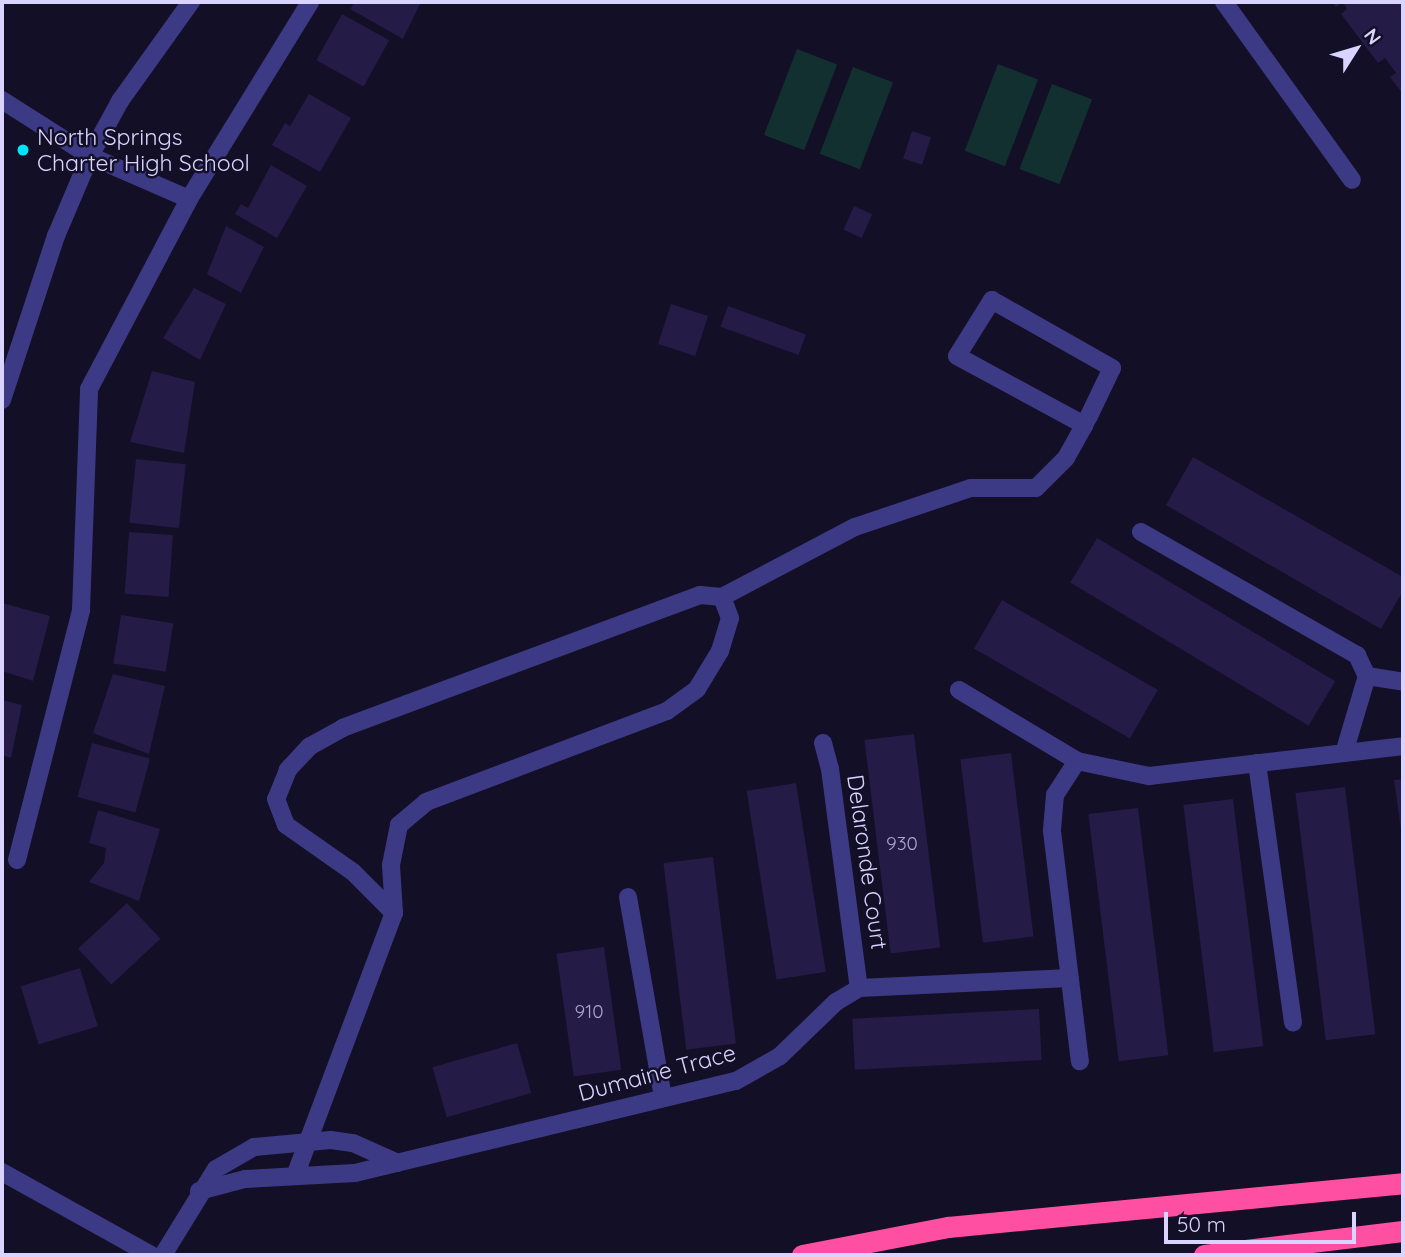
<!DOCTYPE html>
<html>
<head>
<meta charset="utf-8">
<style>
	body { margin:0 }
	#map { position:relative; width:1405px; height:1257px; overflow:hidden; background:#130f26; font-family:Quicksand,sans-serif }
	div>[style] { position:absolute }
	[style*='--x'] { left:calc(var(--x)*1px); top:calc(var(--y)*1px); width:calc(var(--w)*1px); rotate:calc(var(--a)*1deg) }
	.green>* { inset:0; background:#12302f; transform-origin:0 0 }
	.building>* { inset:0; background:#241b47; transform-origin:0 0 }
	.minor>* { height:18px; margin:-9px; padding:0 9px; transform-origin:9px; border-radius:9px; background:#3d3a85 }
	.highway>* { height:21px; margin:-10.5px; padding:0 10.5px; transform-origin:10.5px; border-radius:10.5px; background:#ff4fa3 }
	.dots>* { width:19px; height:19px; translate:-50% -50%; box-sizing:border-box; border:4px solid #130f26; border-radius:50% }
	span { translate:-50% -50%; white-space:nowrap; text-align:center; line-height:1.15; -webkit-text-stroke:5px #130f26; paint-order:stroke }
	.number-label { font-size:19px; color:#aca6d1 }
	.number-label span { -webkit-text-stroke-width:0 }
	.poi-label { font-size:23px; color:#d9d4ff }
	.left { translate:0 -50%; text-align:left }
	.street-label { font-size:23px; color:#d9d4ff }
	.frame { position:absolute; inset:0; border:4px solid #d9d4ff; pointer-events:none }
	.north { position:absolute; left:1321px; top:14px; width:70px; height:70px; -webkit-text-stroke:5px #130f26; paint-order:stroke; rotate:53deg; font-size:19px; font-weight:700; line-height:28px; text-align:center; color:#d9d4ff }
	.north::after { content:''; display:block; margin:auto; width:24px; height:32px; background:#d9d4ff; clip-path:polygon(50% 0,100% 100%,50% 72%,0 100%) }
	.scale { position:absolute; left:1164px; top:1212px; width:192px; height:32px; box-sizing:border-box; border:4px solid #d9d4ff; border-top:0; padding-left:9px; font-size:21px; line-height:24px; white-space:nowrap; color:#d9d4ff; -webkit-text-stroke:5px #130f26; paint-order:stroke }
</style>
</head>
<body>
<div id="map">
	<div class="green">
		<div style="left:797px;top:49px;width:43px;height:92px;rotate:21deg"></div>
		<div style="left:998px;top:64px;width:43px;height:93px;rotate:21deg"></div>
		<div style="left:853px;top:67px;width:43px;height:93px;rotate:21deg"></div>
		<div style="left:1052px;top:84px;width:43px;height:91px;rotate:21deg"></div>
	</div>
	<div class="building">
		<div style="clip-path:polygon(355px 2px,421px 2px,403px 39px,350px 9px)"></div>
		<div style="clip-path:polygon(1332px 2px,1403px 2px,1403px 94px,1390px 77px,1396px 73px,1385px 58px,1378px 63px,1341px 14px,1347px 9px,1343px 2px,1336px 7px)"></div>
		<div style="left:342px;top:14px;width:54px;height:53px;rotate:29deg"></div>
		<div style="clip-path:polygon(309px 94px,351px 118px,320px 172px,272px 145px,285px 123px,290px 126px)"></div>
		<div style="left:912px;top:131px;width:20px;height:29px;rotate:18deg"></div>
		<div style="clip-path:polygon(271px 165px,307px 186px,277px 238px,235px 214px,241px 204px,248px 208px)"></div>
		<div style="left:854px;top:206px;width:20px;height:26px;rotate:24deg"></div>
		<div style="clip-path:polygon(226px 226px,264px 247px,241px 293px,207px 274px)"></div>
		<div style="clip-path:polygon(194px 288px,226px 304px,200px 360px,163px 338px)"></div>
		<div style="left:671px;top:304px;width:39px;height:42px;rotate:18deg"></div>
		<div style="left:728px;top:306px;width:83px;height:22px;rotate:20deg"></div>
		<div style="clip-path:polygon(152px 371px,195px 382px,184px 453px,130px 442px)"></div>
		<div style="clip-path:polygon(1193px 457px,1403px 577px,1403px 591px,1381px 629px,1166px 505px)"></div>
		<div style="left:136px;top:459px;width:50px;height:64px;rotate:6deg"></div>
		<div style="left:129px;top:532px;width:44px;height:62px;rotate:4deg"></div>
		<div style="left:1097px;top:538px;width:278px;height:52px;rotate:31deg"></div>
		<div style="left:1002px;top:600px;width:180px;height:56px;rotate:30deg"></div>
		<div style="clip-path:polygon(2px 603px,50px 616px,33px 681px,2px 671px)"></div>
		<div style="left:121px;top:615px;width:53px;height:49px;rotate:9deg"></div>
		<div style="clip-path:polygon(113px 674px,165px 686px,149px 754px,93px 733px)"></div>
		<div style="clip-path:polygon(2px 700px,22px 705px,11px 758px,2px 755px)"></div>
		<div style="left:914px;top:734px;width:215px;height:50px;rotate:83deg"></div>
		<div style="left:92px;top:743px;width:60px;height:56px;rotate:15deg"></div>
		<div style="left:1011px;top:753px;width:185px;height:51px;rotate:83deg"></div>
		<div style="clip-path:polygon(1403px 779px,1403px 836px,1402px 836px,1394px 780px)"></div>
		<div style="left:796px;top:783px;width:191px;height:50px;rotate:81deg"></div>
		<div style="left:1345px;top:787px;width:249px;height:50px;rotate:83deg"></div>
		<div style="left:1233px;top:799px;width:249px;height:50px;rotate:83deg"></div>
		<div style="left:1138px;top:808px;width:249px;height:50px;rotate:83deg"></div>
		<div style="clip-path:polygon(98px 810px,160px 829px,139px 901px,89px 882px,104px 863px,106px 848px,89px 843px)"></div>
		<div style="left:713px;top:857px;width:188px;height:50px;rotate:83deg"></div>
		<div style="left:127px;top:903px;width:49px;height:67px;rotate:47deg"></div>
		<div style="left:604px;top:947px;width:124px;height:48px;rotate:82deg"></div>
		<div style="left:80px;top:968px;width:61px;height:62px;rotate:73deg"></div>
		<div style="left:1039px;top:1009px;width:51px;height:187px;rotate:87deg"></div>
		<div style="left:517px;top:1043px;width:52px;height:88px;rotate:74deg"></div>
	</div>
	<div class="minor">
		<div style="--x:1224;--y:2;--w:219;--a:54.3"></div>
		<div style="--x:2;--y:100;--w:104;--a:32.5"></div>
		<div style="--x:90;--y:156;--w:108;--a:23.5"></div>
		<div style="--x:2;--y:400;--w:173;--a:-71.8"></div>
		<div style="--x:56;--y:236;--w:87;--a:-67"></div>
		<div style="--x:90;--y:156;--w:63;--a:-61.4"></div>
		<div style="--x:120;--y:101;--w:122;--a:-54.4"></div>
		<div style="--x:1141;--y:532;--w:249;--a:29.7"></div>
		<div style="--x:1357;--y:655;--w:23;--a:65"></div>
		<div style="--x:722;--y:597;--w:150;--a:-27.8"></div>
		<div style="--x:855;--y:527;--w:122;--a:-18.6"></div>
		<div style="--x:971;--y:488;--w:65;--a:0"></div>
		<div style="--x:1036;--y:488;--w:42;--a:-45"></div>
		<div style="--x:1066;--y:458;--w:38;--a:-61"></div>
		<div style="--x:1084;--y:425;--w:10;--a:-61"></div>
		<div style="--x:1089;--y:416;--w:53;--a:-64.4"></div>
		<div style="--x:1112;--y:368;--w:138;--a:-150.5"></div>
		<div style="--x:992;--y:300;--w:66;--a:122"></div>
		<div style="--x:957;--y:356;--w:145;--a:28.5"></div>
		<div style="--x:959;--y:690;--w:138;--a:31"></div>
		<div style="--x:1077;--y:761;--w:74;--a:11.8"></div>
		<div style="--x:1149;--y:776;--w:256;--a:-6.7"></div>
		<div style="--x:823;--y:743;--w:27;--a:75"></div>
		<div style="--x:830;--y:769;--w:221;--a:82.5"></div>
		<div style="--x:1344;--y:753;--w:80;--a:-73.4"></div>
		<div style="--x:1367;--y:676;--w:36;--a:9"></div>
		<div style="--x:1077;--y:761;--w:40;--a:122.9"></div>
		<div style="--x:1055;--y:795;--w:36;--a:95"></div>
		<div style="--x:1052;--y:831;--w:232;--a:83.1"></div>
		<div style="--x:1257;--y:763;--w:262;--a:82.1"></div>
		<div style="--x:17;--y:860;--w:258;--a:-75.6"></div>
		<div style="--x:81;--y:610;--w:221;--a:-87.9"></div>
		<div style="--x:89;--y:389;--w:215;--a:-62.2"></div>
		<div style="--x:189;--y:199;--w:231;--a:-58.4"></div>
		<div style="--x:628;--y:897;--w:204;--a:80.1"></div>
		<div style="--x:2;--y:1172;--w:171;--a:29.1"></div>
		<div style="--x:295;--y:1176;--w:281;--a:-69.4"></div>
		<div style="--x:394;--y:913;--w:48;--a:-93.6"></div>
		<div style="--x:391;--y:865;--w:41;--a:-78.7"></div>
		<div style="--x:399;--y:825;--w:35;--a:-40"></div>
		<div style="--x:426;--y:802;--w:258;--a:-20.7"></div>
		<div style="--x:667;--y:711;--w:37;--a:-36"></div>
		<div style="--x:697;--y:689;--w:44;--a:-58.8"></div>
		<div style="--x:720;--y:651;--w:34;--a:-73"></div>
		<div style="--x:730;--y:618;--w:22;--a:-111"></div>
		<div style="--x:722;--y:597;--w:22;--a:-175"></div>
		<div style="--x:700;--y:595;--w:381;--a:159.6"></div>
		<div style="--x:343;--y:728;--w:38;--a:151"></div>
		<div style="--x:310;--y:746;--w:33;--a:133"></div>
		<div style="--x:288;--y:770;--w:31;--a:112"></div>
		<div style="--x:276;--y:799;--w:28;--a:69"></div>
		<div style="--x:286;--y:825;--w:82;--a:35"></div>
		<div style="--x:353;--y:872;--w:58;--a:45"></div>
		<div style="--x:199;--y:1191;--w:48;--a:-14.6"></div>
		<div style="--x:245;--y:1179;--w:110;--a:-3.1"></div>
		<div style="--x:355;--y:1173;--w:392;--a:-13.6"></div>
		<div style="--x:736;--y:1081;--w:51;--a:-29.6"></div>
		<div style="--x:780;--y:1056;--w:78;--a:-44"></div>
		<div style="--x:836;--y:1002;--w:27;--a:-31"></div>
		<div style="--x:859;--y:988;--w:211;--a:-2.7"></div>
		<div style="--x:163;--y:1255;--w:101;--a:-58.4"></div>
		<div style="--x:216;--y:1169;--w:44;--a:-30.1"></div>
		<div style="--x:254;--y:1147;--w:77;--a:-5.2"></div>
		<div style="--x:331;--y:1140;--w:22;--a:8"></div>
		<div style="--x:353;--y:1143;--w:49;--a:24"></div>
	</div>
	<div class="highway">
		<div style="--x:802;--y:1255;--w:149;--a:-10.9"></div>
		<div style="--x:948;--y:1227;--w:457;--a:-5.5"></div>
		<div style="--x:1204;--y:1255;--w:200;--a:-6.9"></div>
	</div>
	<div class="dots">
		<div style="left:23px;top:150px;background:#00e5ff"></div>
	</div>
	<div class="number-label">
		<span style="left:902px;top:844px">930</span>
		<span style="left:589px;top:1012px">910</span>
	</div>
	<div class="poi-label">
		<span class="left" style="left:37px;top:150px">North Springs<br>Charter High School</span>
	</div>
	<div class="street-label">
		<span style="left:867px;top:862px;rotate:82deg">Delaronde Court</span>
		<span style="left:657px;top:1073px;rotate:-15deg">Dumaine Trace</span>
	</div>
	<div class="frame"></div>
	<div class="north">N</div>
	<div class="scale">50 m</div>
</div>
</body>
</html>
